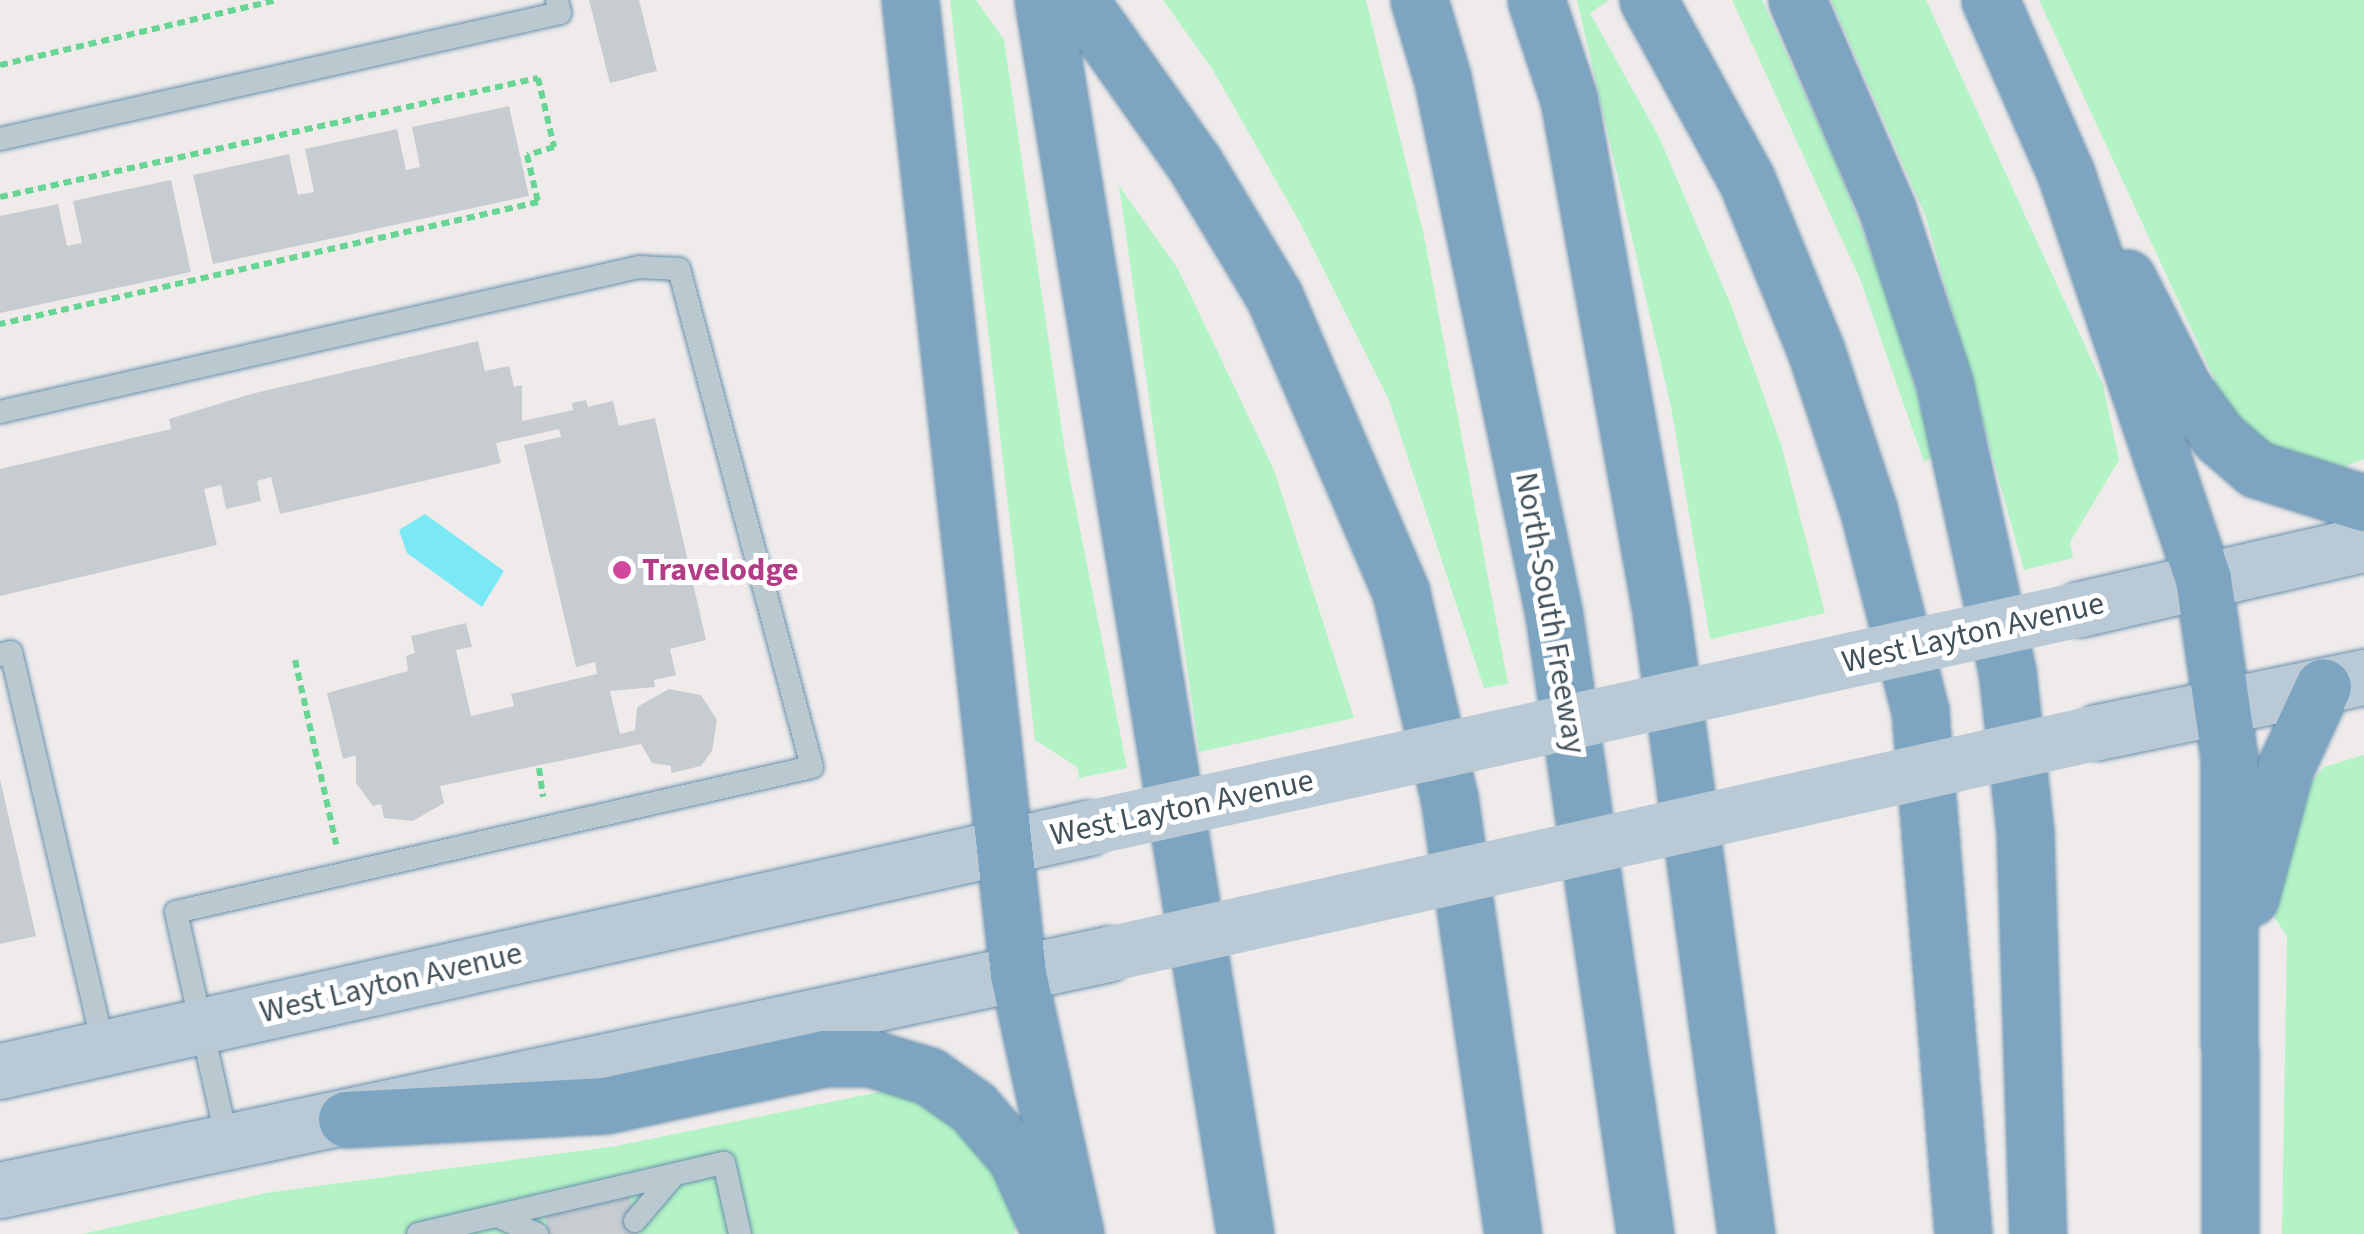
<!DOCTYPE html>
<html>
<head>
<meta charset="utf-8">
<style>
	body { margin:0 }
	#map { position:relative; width:2364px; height:1234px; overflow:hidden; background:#efebeb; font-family:"Source Sans 3",sans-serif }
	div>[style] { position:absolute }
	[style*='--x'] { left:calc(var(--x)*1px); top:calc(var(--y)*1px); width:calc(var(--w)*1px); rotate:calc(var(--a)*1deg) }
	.green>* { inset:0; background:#b3f3c5 }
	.water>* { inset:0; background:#7ae8f5 }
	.building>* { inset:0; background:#c7ccd1 }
	.path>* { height:6px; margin-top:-3px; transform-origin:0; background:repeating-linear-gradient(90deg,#67d594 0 8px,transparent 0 13px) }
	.roads { filter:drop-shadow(0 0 2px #6890ad) drop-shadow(0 0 2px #6890ad) }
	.service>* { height:22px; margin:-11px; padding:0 11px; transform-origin:11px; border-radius:11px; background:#bac8d0 }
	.secondary>* { height:55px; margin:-27.5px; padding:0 27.5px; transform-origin:27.5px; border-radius:27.5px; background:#b9cad6 }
	.motorway>* { height:55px; margin:-27.5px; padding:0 27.5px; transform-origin:27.5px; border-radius:27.5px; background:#7da5c1 }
	.secondary-bridge>* { height:55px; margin:-27.5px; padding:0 27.5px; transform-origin:27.5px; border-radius:27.5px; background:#b9cad6 }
	.dots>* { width:28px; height:28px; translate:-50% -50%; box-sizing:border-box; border:5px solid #fff; border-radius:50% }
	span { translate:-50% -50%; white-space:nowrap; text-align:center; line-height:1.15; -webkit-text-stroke:10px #fff; paint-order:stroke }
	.hotel-label { font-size:32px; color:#b23c85; font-weight:700 }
	.left { translate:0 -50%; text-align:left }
	.street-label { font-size:32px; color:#42525b }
</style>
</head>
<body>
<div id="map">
	<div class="green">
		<div style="clip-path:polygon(950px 0,976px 0,1004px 40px,1066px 458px,1127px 768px,1079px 778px,1077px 767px,1035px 740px)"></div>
		<div style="clip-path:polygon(1163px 0,1366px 0,1424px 236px,1508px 684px,1484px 688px,1388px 398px,1299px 221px,1213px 70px)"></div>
		<div style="clip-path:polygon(1577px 0,1609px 0,1590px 13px,1659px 137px,1731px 305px,1781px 444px,1825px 613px,1710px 639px,1671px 407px)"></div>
		<div style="clip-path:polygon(1732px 0,1762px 0,1836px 163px,1888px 298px,1935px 455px,1924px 462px,1860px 279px)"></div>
		<div style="clip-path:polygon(1831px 0,1926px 0,2103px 385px,2119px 460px,2070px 542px,2073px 558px,2024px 570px,1926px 217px)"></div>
		<div style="clip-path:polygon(2039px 0,2364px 0,2364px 459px,2319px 476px,2268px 453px,2205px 393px,2215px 380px)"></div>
		<div style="clip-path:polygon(1119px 186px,1178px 269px,1274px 470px,1354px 718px,1199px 752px)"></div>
		<div style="clip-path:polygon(2364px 755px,2364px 1234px,2282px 1234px,2287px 936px,2274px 917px,2309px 784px,2324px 767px)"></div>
		<div style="clip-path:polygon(899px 1088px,977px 1137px,1016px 1209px,1015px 1234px,82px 1234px,266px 1193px,616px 1146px)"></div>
	</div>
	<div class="water">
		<div style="clip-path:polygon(425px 514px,504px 571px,482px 607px,407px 553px,399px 530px)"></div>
	</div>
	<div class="building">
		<div style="clip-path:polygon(589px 0,639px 0,657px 71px,610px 83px)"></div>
		<div style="clip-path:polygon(509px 106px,529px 196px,213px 264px,193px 175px,289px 154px,298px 195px,314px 192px,305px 149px,397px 129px,406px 170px,420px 167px,412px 127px)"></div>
		<div style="clip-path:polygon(171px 180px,191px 272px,0 313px,0 216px,58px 204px,67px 246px,82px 243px,73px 201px)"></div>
		<div style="clip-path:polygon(478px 341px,485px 371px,509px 366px,514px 387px,522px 385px,522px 421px,573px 410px,572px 403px,586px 400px,588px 407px,613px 401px,619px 426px,655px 418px,706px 640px,670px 649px,676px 675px,654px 680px,655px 687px,610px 691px,620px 734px,635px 730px,637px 707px,669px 689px,701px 695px,717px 720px,712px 751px,701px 766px,671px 773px,671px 766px,652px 763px,641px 744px,440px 786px,444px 803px,413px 821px,384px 818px,381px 804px,373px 806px,356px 783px,356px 755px,343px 759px,327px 693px,408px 671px,406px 656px,415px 653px,411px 636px,466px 623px,472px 647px,456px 650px,471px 716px,514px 706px,511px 694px,597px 674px,595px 662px,576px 667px,524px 445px,561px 437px,559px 429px,496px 443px,501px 463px,280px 514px,271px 477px,257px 481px,261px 501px,226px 509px,221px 485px,204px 489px,217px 545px,0 596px,0 469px,171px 429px,169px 419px,251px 394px)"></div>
		<div style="clip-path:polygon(0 779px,36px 936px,0 944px)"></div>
		<div style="clip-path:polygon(629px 1195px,638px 1234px,549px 1234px,544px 1213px)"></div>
	</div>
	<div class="path">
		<div style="--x:0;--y:65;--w:285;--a:-13.2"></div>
		<div style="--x:0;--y:197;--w:551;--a:-12.47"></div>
		<div style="--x:538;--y:78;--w:71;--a:76.9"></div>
		<div style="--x:554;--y:147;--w:28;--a:163"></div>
		<div style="--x:527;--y:155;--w:48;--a:76.8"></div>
		<div style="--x:538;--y:202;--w:552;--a:167.22"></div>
		<div style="--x:295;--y:660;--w:189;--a:77.4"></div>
		<div style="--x:539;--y:768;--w:29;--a:82"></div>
	</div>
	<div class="roads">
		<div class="service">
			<div style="--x:0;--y:139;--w:574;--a:-12.68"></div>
			<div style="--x:560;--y:13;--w:13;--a:-103"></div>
			<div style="--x:0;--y:412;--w:655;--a:-12.78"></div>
			<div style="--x:639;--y:267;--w:40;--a:2.9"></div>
			<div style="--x:679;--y:269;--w:515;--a:75.05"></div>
			<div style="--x:812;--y:767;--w:652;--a:167.16"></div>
			<div style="--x:176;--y:912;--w:235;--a:77.4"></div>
			<div style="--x:0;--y:655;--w:11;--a:-15"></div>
			<div style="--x:11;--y:652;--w:407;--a:76.8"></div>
			<div style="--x:497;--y:1216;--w:44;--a:24.2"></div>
			<div style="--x:635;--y:1221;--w:60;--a:-49.7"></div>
			<div style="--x:418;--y:1234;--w:314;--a:-13.1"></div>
			<div style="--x:724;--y:1163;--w:73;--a:77.3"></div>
		</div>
		<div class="secondary">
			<div style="--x:2080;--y:609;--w:291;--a:-12.9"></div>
			<div style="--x:2098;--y:732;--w:272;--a:-11.7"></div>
			<div style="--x:0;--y:1071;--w:1114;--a:-12.6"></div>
			<div style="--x:0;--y:1190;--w:1132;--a:-12.03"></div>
		</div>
		<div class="motorway">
			<div style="--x:910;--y:0;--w:980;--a:83.67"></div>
			<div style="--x:1018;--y:974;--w:266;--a:77.6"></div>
			<div style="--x:1043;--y:0;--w:1250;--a:80.7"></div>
			<div style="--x:1079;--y:0;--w:199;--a:54.8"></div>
			<div style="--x:1194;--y:163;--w:155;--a:59"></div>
			<div style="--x:1274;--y:296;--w:323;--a:66.8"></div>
			<div style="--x:1401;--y:593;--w:210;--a:76.8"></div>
			<div style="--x:1449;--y:797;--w:442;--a:81.7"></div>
			<div style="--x:1419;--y:0;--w:80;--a:73.4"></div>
			<div style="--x:1442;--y:77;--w:550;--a:78.24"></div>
			<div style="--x:1554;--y:615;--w:626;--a:81.64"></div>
			<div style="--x:1536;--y:0;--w:105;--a:71.7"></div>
			<div style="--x:1569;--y:100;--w:520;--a:79.81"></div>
			<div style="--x:1661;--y:612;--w:628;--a:82.22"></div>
			<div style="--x:1648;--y:0;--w:206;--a:61.3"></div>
			<div style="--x:1747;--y:181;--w:183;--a:67.9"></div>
			<div style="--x:1816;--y:351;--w:165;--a:71.7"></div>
			<div style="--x:1868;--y:508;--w:210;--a:75.6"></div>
			<div style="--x:1920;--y:711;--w:525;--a:85.3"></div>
			<div style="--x:1797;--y:0;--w:228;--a:66.7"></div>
			<div style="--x:1887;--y:209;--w:182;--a:71.8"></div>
			<div style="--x:1944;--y:382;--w:296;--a:77.7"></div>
			<div style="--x:2007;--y:671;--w:161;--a:83.6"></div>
			<div style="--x:2025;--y:831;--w:403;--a:88.2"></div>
			<div style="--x:1990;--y:0;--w:190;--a:66.4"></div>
			<div style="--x:2066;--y:174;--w:428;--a:71.3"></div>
			<div style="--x:2203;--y:579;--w:180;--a:81.7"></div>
			<div style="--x:2229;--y:757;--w:477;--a:89.9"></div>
			<div style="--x:2127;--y:278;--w:123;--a:63"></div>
			<div style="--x:2183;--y:388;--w:61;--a:53.7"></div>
			<div style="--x:2219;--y:437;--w:49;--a:40.9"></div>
			<div style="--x:2256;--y:469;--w:113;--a:17.5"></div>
			<div style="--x:2250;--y:898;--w:135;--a:-74.9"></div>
			<div style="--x:2285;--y:768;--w:90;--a:-65.1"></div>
			<div style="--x:346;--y:1119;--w:259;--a:-3.1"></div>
			<div style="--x:605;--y:1105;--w:225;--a:-12.1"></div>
			<div style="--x:825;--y:1058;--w:45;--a:0"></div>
			<div style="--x:870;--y:1058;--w:62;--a:17"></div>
			<div style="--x:929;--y:1076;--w:54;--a:35.2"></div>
			<div style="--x:973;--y:1107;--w:66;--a:49.3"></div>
			<div style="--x:1016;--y:1157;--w:85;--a:65.6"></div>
		</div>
	</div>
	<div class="secondary-bridge">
		<div style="--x:1087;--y:828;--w:1017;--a:-12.44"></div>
		<div style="--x:1107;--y:954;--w:1016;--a:-12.63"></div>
	</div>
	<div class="dots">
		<div style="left:622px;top:570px;background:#d1479c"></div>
	</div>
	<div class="hotel-label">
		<span class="left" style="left:642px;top:570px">Travelodge</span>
	</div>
	<div class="street-label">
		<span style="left:1550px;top:613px;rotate:80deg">North-South Freeway</span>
		<span style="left:1973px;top:633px;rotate:-13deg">West Layton Avenue</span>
		<span style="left:1182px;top:808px;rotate:-12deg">West Layton Avenue</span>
		<span style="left:391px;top:983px;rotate:-13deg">West Layton Avenue</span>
	</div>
</div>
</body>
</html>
